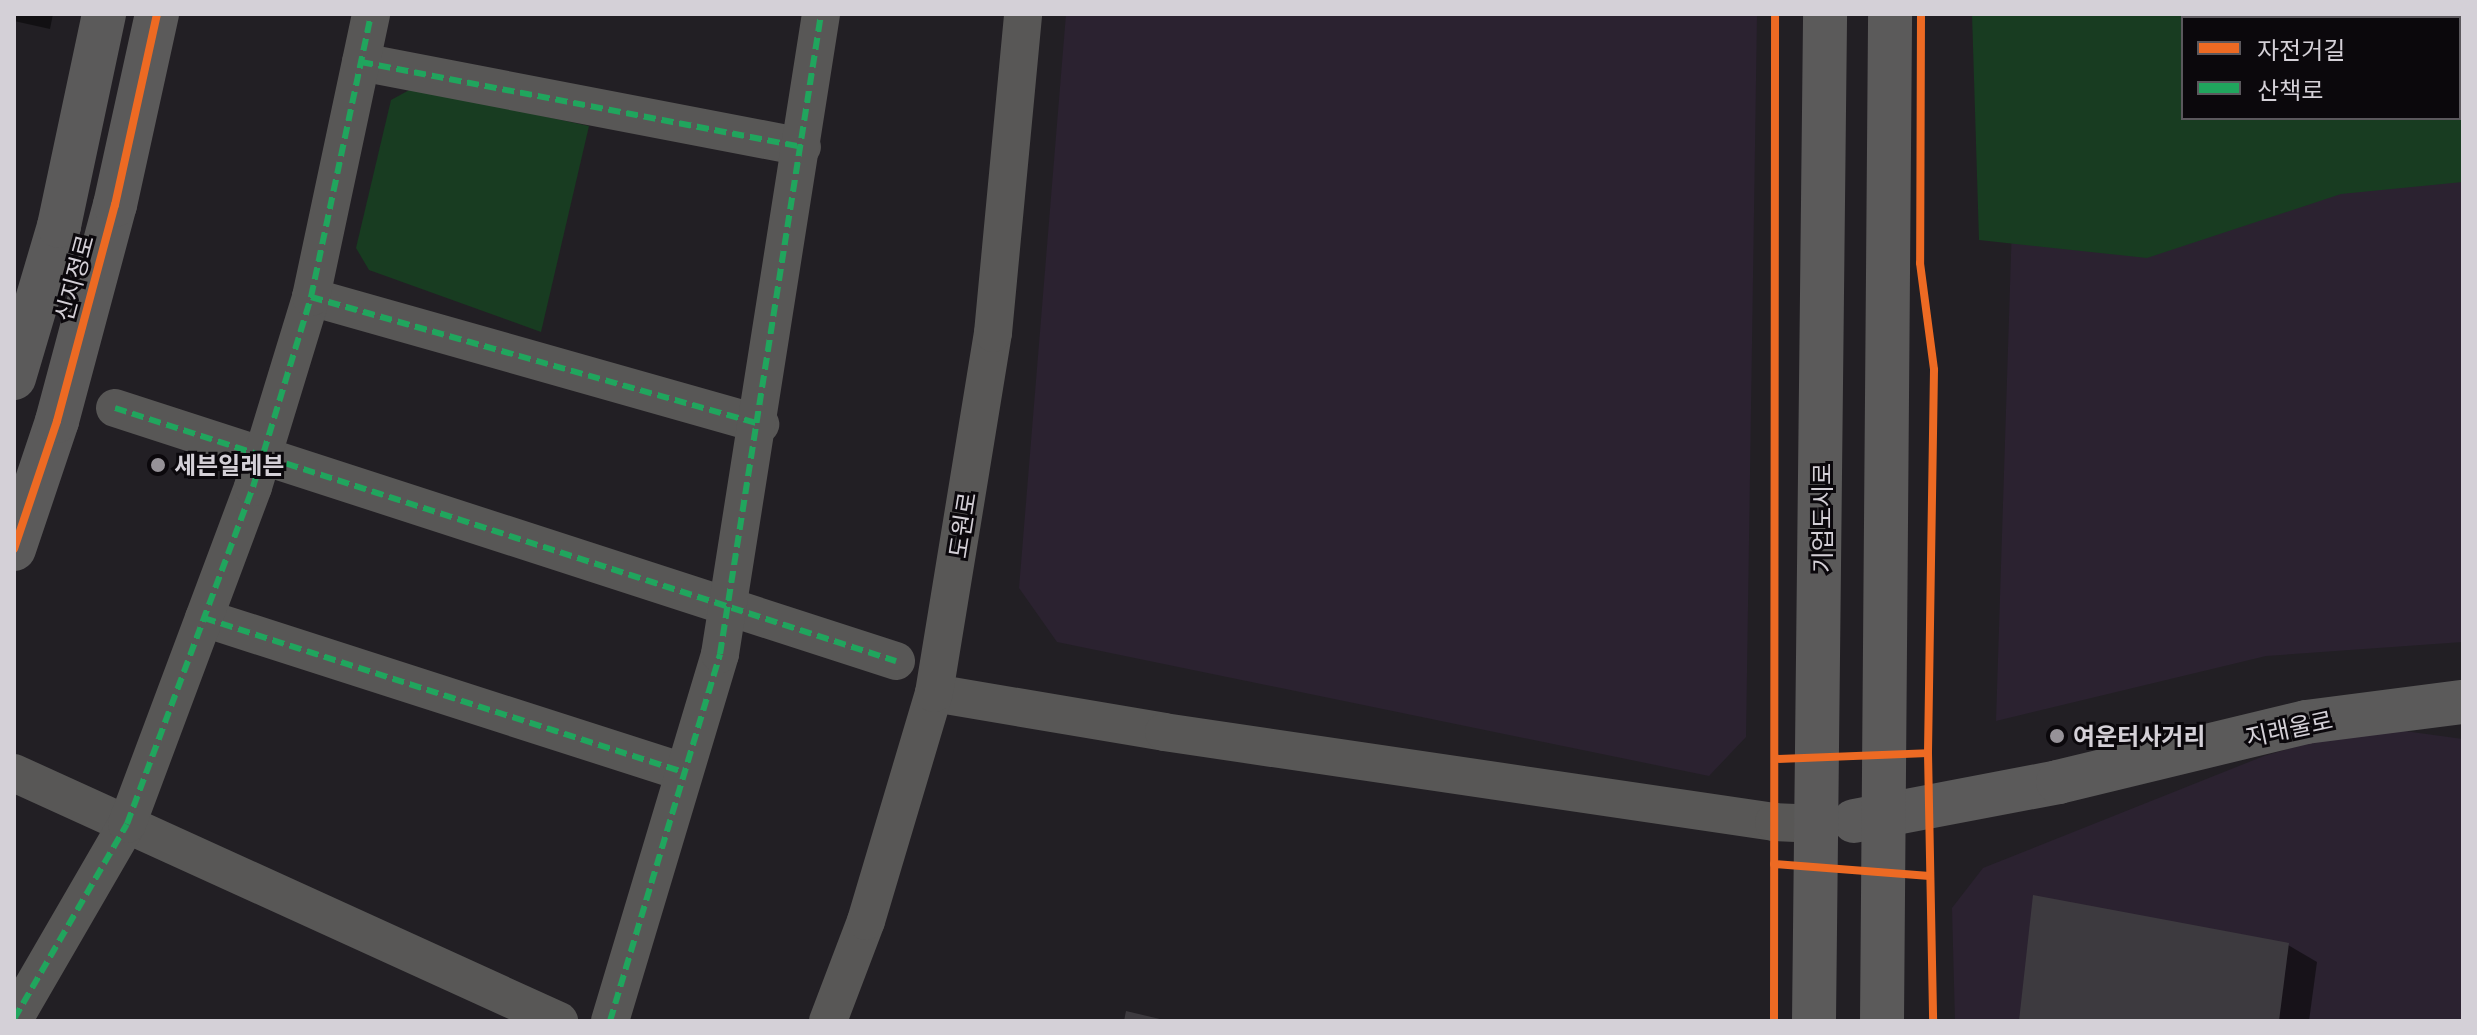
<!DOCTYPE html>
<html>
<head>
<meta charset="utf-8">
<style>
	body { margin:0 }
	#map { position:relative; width:2477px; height:1035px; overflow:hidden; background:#221f24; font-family:Lato,"Noto Sans KR",sans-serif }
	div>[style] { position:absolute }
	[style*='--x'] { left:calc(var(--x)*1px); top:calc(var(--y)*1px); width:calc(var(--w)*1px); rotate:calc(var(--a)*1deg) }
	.built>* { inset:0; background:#2b2230 }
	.green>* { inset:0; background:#183c21 }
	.shadow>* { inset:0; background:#0007 }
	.building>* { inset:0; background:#3d3a3f }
	.street>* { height:38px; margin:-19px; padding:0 19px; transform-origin:19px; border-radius:19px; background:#585756 }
	.secondary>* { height:44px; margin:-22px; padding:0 22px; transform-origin:22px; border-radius:22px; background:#5b5a5a }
	.quiet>* { height:6px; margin-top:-3px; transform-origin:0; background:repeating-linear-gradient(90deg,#20a55d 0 12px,transparent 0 18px) }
	.cycleway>* { height:8px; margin:-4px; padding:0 4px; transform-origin:4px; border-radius:4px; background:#ed6a23 }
	.dots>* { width:22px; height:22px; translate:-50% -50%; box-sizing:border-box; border:4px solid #0b080c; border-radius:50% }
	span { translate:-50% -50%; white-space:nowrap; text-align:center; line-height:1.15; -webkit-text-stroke:6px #0b080c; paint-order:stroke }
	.street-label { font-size:24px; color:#d4d0d7 }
	.poi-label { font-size:24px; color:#d4d0d7; font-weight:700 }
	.left { translate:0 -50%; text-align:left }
	.frame { position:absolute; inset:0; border:16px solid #d4d0d7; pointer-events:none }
	.legend { position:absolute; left:2181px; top:16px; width:280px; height:104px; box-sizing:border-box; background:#0b080c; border:2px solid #5b585d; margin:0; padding:10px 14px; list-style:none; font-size:24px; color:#d4d0d7 }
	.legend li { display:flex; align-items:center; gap:16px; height:40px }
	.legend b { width:40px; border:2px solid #5b585d }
</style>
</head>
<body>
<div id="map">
	<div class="built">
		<div style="clip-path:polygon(1066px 14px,1757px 14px,1746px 737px,1709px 776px,1057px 642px,1019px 588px)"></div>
		<div style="clip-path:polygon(2463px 173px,2463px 642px,2266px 656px,1996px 721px,2012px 224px)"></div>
		<div style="clip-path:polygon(2368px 726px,2463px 739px,2463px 1021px,1955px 1021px,1952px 908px,1983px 868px,2264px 756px)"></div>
	</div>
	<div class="green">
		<div style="clip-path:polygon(evenodd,1972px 14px,2463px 14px,2463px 182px,2341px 194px,2147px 258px,1979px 240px,1972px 14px,2183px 18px,2459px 18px,2459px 118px,2183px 118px,2183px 18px)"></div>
		<div style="clip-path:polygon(413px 88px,589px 126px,541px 332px,369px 270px,356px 248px,391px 100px)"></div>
	</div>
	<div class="shadow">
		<div style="clip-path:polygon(14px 14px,53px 14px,50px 29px,14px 21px)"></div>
		<div style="clip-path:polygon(2288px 945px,2317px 962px,2309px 1021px,2021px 1021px)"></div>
	</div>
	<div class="building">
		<div style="clip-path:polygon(2033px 895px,2289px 943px,2279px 1021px,2019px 1021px)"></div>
		<div style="clip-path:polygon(1126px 1011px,1164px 1020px,1164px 1021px,1124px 1021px)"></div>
	</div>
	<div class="street">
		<div style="--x:361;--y:62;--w:449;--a:10.9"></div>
		<div style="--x:311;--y:297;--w:467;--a:15.8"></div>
		<div style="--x:115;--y:408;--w:821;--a:17.95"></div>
		<div style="--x:204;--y:618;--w:503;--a:17.82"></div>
		<div style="--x:934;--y:693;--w:233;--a:9.6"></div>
		<div style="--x:1164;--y:732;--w:617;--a:8.39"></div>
		<div style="--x:1774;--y:822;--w:46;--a:2.5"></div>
		<div style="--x:14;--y:773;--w:599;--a:24.47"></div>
		<div style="--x:14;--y:1019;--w:225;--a:-59.9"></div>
		<div style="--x:127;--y:824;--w:360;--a:-69.5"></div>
		<div style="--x:253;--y:487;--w:199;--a:-73"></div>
		<div style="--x:311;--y:297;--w:289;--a:-78"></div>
		<div style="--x:610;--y:1021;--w:383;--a:-73.3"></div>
		<div style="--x:720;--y:654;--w:648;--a:-81.03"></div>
		<div style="--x:828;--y:1021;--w:107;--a:-69.2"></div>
		<div style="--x:866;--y:921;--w:238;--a:-73.4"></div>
		<div style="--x:934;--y:693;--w:365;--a:-80.7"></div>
		<div style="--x:993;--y:333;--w:320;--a:-84.6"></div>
	</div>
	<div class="secondary">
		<div style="--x:14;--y:378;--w:159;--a:-73.5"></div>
		<div style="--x:59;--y:226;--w:217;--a:-78"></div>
		<div style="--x:14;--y:549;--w:135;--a:-71.4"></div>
		<div style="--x:57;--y:421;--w:224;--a:-75"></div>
		<div style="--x:115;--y:205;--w:196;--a:-77.6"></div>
		<div style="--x:1854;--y:821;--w:208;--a:-10.8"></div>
		<div style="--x:2058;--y:782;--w:255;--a:-13.6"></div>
		<div style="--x:2306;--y:722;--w:158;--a:-7.3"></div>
		<div style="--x:1814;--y:1021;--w:1007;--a:-89.37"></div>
		<div style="--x:1882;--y:1021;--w:1007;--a:-89.54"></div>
	</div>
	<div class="quiet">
		<div style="--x:361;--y:62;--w:449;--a:10.9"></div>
		<div style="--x:311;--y:297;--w:467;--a:15.8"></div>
		<div style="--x:115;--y:408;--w:821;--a:17.95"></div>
		<div style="--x:204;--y:618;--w:503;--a:17.82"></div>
		<div style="--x:14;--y:1019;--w:225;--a:-59.9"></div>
		<div style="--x:127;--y:824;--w:360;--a:-69.5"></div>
		<div style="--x:253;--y:487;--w:199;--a:-73"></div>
		<div style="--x:311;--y:297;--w:289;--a:-78"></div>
		<div style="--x:610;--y:1021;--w:383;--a:-73.3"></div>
		<div style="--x:720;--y:654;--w:648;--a:-81.03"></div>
	</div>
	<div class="cycleway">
		<div style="--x:1921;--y:14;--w:249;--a:90.2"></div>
		<div style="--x:1920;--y:263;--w:108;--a:82.5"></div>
		<div style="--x:1934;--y:370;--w:383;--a:90.9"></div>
		<div style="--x:1928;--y:753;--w:268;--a:88.9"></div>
		<div style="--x:14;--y:549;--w:135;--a:-71.4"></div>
		<div style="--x:57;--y:421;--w:224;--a:-75"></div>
		<div style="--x:115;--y:205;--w:196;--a:-77.6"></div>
		<div style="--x:1775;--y:759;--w:153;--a:-2.2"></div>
		<div style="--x:1774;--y:864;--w:156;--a:4.4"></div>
		<div style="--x:1774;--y:1021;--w:1007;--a:-89.94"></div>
	</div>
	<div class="dots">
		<div style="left:158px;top:465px;background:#969298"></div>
		<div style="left:2057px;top:736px;background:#969298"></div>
	</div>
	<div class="street-label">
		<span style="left:74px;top:278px;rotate:-75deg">신지정로</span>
		<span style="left:1822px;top:518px;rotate:-90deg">기업도시로</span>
		<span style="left:962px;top:525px;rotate:-81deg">도원로</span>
		<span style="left:2289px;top:728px;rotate:-12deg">지래울로</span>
	</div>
	<div class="poi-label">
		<span class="left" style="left:174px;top:465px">세븐일레븐</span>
		<span class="left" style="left:2073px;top:736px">여운터사거리</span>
	</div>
	<div class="frame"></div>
	<ul class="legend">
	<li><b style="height:10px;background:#ed6a23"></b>자전거길</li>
	<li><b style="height:10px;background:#20a55d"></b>산책로</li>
	</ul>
</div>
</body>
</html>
